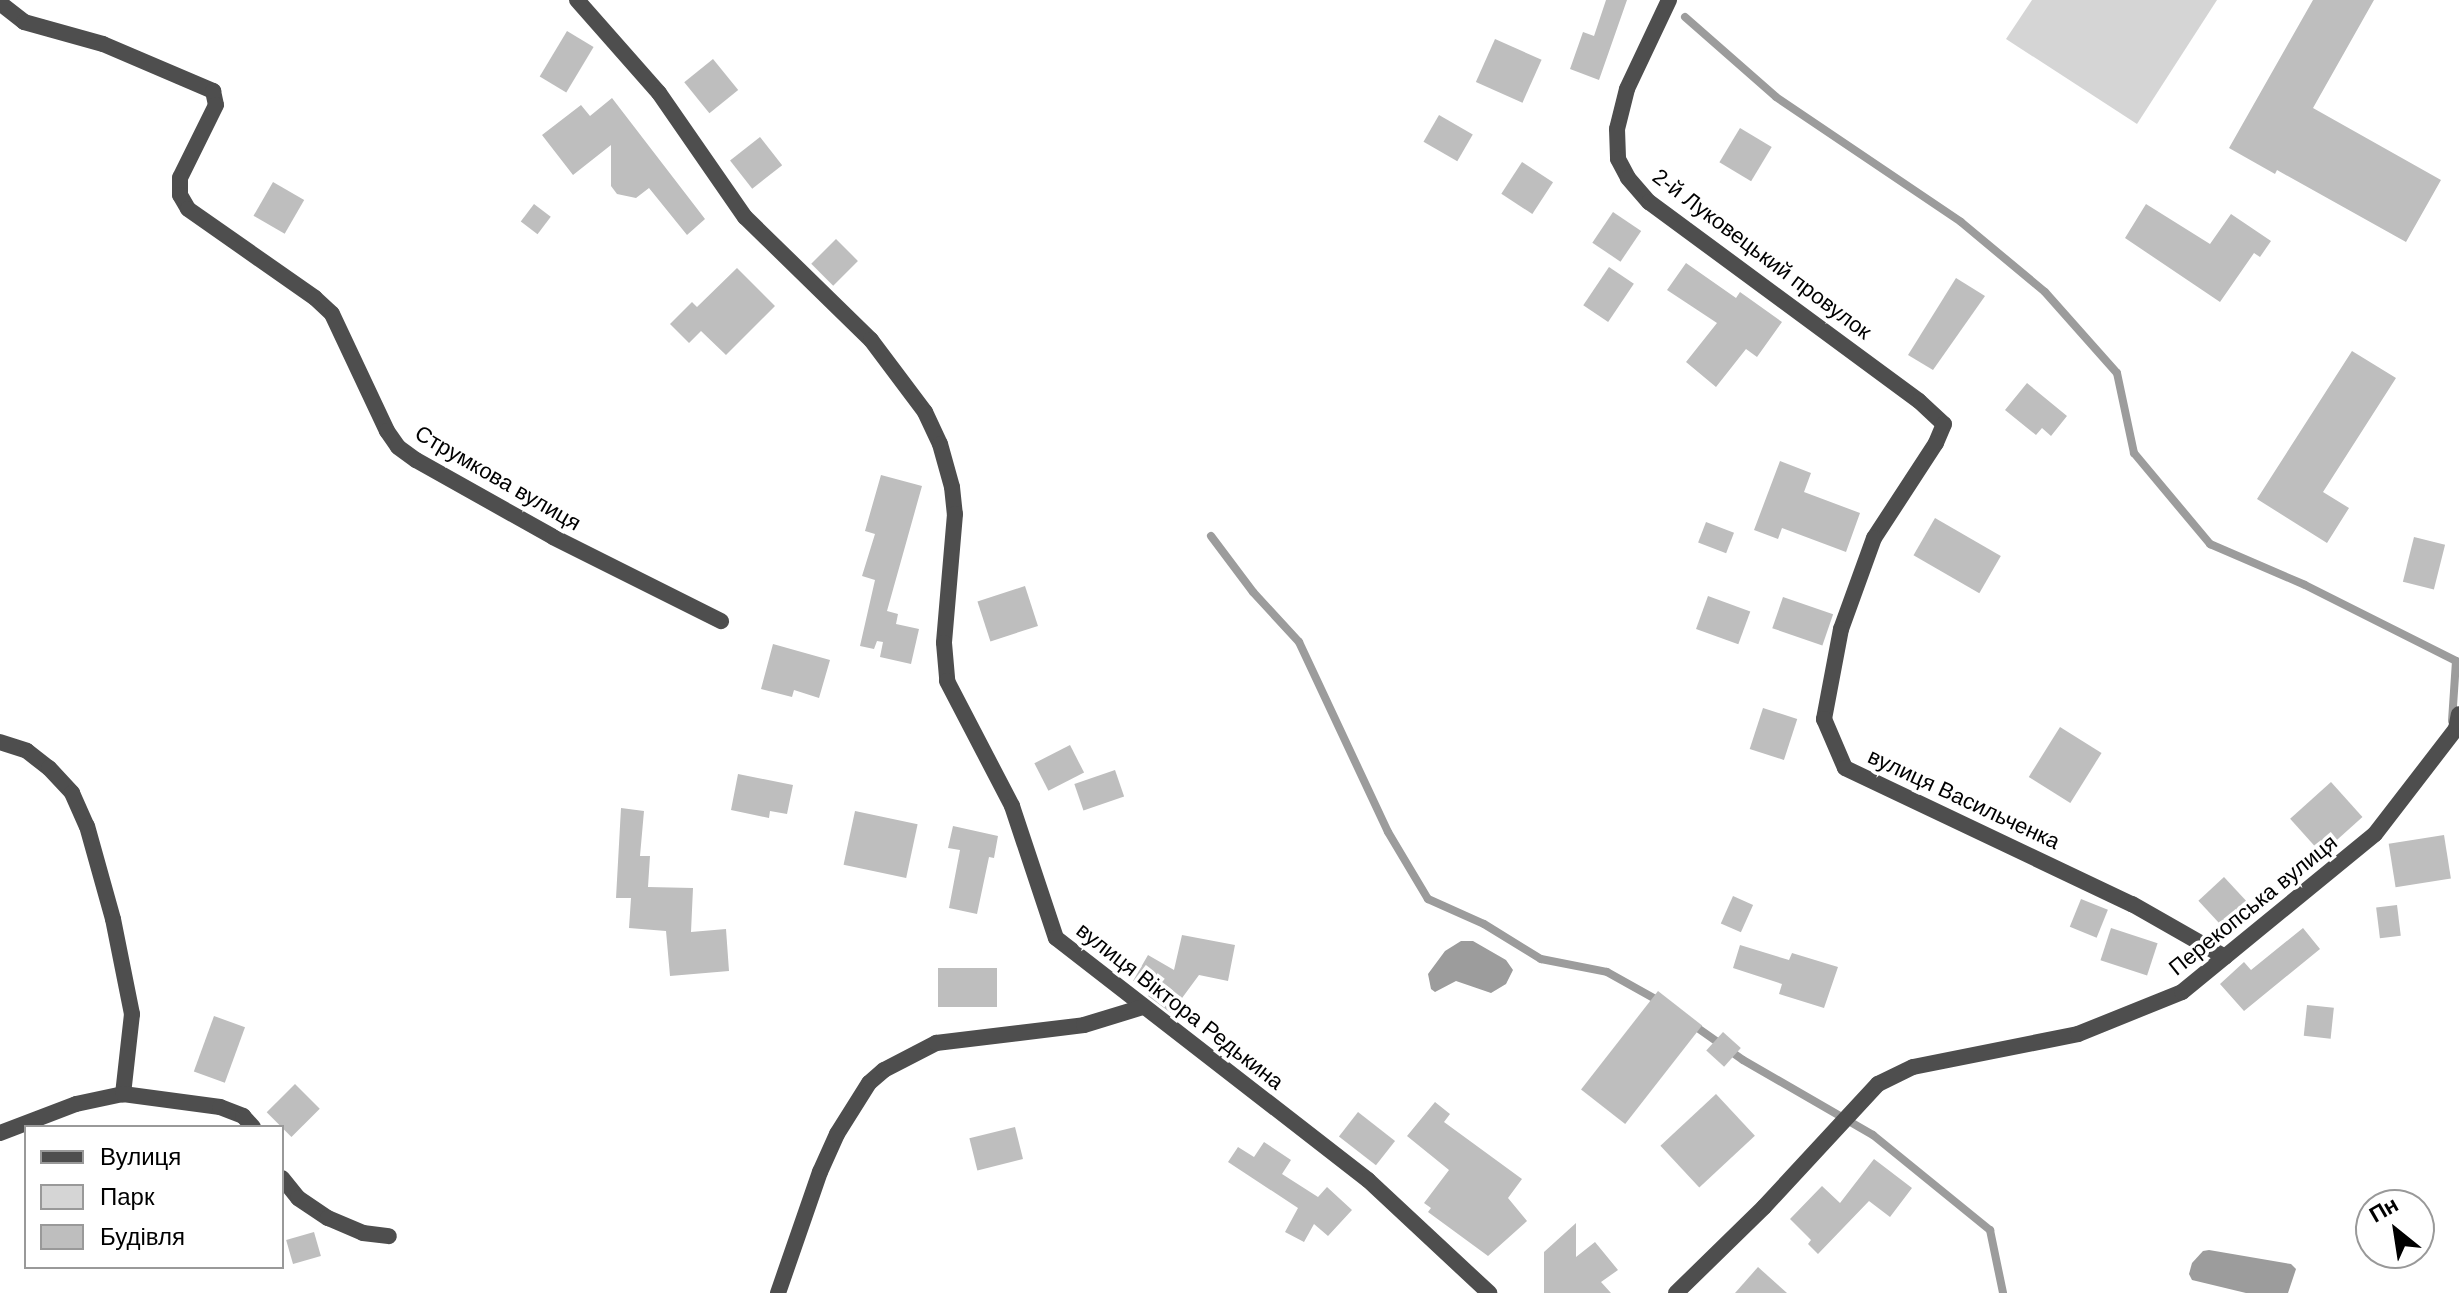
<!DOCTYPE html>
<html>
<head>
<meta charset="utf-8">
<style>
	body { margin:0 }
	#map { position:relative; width:2459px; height:1293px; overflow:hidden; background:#fff; font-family:Helvetica,sans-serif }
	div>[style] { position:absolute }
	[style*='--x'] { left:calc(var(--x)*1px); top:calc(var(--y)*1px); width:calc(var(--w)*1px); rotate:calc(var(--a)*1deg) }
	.green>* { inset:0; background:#d5d5d5 }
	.water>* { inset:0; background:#9c9c9c }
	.stream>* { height:8px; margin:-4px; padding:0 4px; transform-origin:4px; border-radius:4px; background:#9c9c9c }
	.building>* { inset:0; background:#bebebe; transform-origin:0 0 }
	.street>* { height:16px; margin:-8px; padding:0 8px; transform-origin:8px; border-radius:8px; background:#4e4e4e }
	span { translate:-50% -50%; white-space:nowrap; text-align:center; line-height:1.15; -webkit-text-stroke:7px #fff; paint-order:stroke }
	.street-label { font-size:22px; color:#000 }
	.legend { position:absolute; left:24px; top:1125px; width:260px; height:144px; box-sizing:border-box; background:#fff; border:2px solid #999; margin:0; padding:10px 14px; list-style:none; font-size:24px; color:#000 }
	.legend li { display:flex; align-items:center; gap:16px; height:40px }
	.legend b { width:40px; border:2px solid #999 }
	.north { position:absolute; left:2355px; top:1189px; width:80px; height:80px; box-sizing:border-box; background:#fff; border:2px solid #999; border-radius:50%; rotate:330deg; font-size:22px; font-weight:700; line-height:32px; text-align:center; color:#000 }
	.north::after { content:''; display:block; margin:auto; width:28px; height:36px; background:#000; clip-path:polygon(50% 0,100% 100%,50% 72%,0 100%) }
</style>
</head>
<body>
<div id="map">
	<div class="green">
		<div style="clip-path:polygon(2032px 0,2217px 0,2137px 124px,2006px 39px)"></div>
	</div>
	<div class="water">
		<div style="clip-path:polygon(1473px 941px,1506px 960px,1513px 970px,1506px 984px,1491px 993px,1456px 981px,1435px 992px,1431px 989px,1428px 974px,1445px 951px,1461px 941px)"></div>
		<div style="clip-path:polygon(2209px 1250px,2291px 1264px,2296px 1269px,2288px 1293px,2246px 1293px,2192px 1280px,2189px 1274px,2192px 1263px,2203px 1251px)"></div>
	</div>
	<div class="stream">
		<div style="--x:1685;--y:17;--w:121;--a:41.3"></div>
		<div style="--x:1776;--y:97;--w:223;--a:34"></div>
		<div style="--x:1961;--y:222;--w:109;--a:39.8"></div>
		<div style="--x:2045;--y:292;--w:108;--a:48.4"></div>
		<div style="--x:2117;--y:373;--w:82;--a:78"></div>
		<div style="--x:2134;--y:453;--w:119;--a:50.1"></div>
		<div style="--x:2210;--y:544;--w:103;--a:23.3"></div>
		<div style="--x:2305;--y:585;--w:169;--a:26.7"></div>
		<div style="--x:2456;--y:661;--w:60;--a:93.8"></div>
		<div style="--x:1211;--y:536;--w:70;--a:53.1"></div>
		<div style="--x:1253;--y:592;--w:68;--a:47.4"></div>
		<div style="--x:1299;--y:642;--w:210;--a:64.9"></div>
		<div style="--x:1388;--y:832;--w:78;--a:59.2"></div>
		<div style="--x:1428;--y:899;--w:61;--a:24.1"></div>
		<div style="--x:1484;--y:924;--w:67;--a:31.6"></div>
		<div style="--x:1541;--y:959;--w:67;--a:11.1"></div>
		<div style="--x:1607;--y:972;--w:62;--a:29.1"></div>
		<div style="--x:1692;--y:1024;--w:62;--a:35.2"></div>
		<div style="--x:1743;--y:1060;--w:150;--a:30"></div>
		<div style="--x:1873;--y:1135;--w:151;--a:39.1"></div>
		<div style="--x:1990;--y:1230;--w:64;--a:78.3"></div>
	</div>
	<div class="building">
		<div style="clip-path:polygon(1606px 0,1627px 0,1599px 80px,1570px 69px,1583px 32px,1594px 36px)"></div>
		<div style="clip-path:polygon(2313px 0,2374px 0,2313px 108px,2441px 180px,2406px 242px,2277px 170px,2275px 174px,2229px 148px)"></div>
		<div style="left:567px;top:31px;width:31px;height:53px;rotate:31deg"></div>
		<div style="left:1495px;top:39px;width:51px;height:47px;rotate:24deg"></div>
		<div style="left:713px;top:59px;width:40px;height:37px;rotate:51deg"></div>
		<div style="clip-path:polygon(612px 98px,705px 219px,687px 235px,649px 188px,636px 198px,617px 194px,611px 186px,611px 145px,573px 175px,542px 135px,581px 105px,590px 116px)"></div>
		<div style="left:1439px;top:115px;width:39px;height:31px;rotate:30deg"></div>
		<div style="left:1740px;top:128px;width:37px;height:40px;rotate:31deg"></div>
		<div style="left:760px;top:137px;width:36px;height:38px;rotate:52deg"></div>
		<div style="left:1522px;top:162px;width:37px;height:38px;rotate:33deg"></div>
		<div style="left:273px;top:182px;width:36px;height:39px;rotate:30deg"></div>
		<div style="left:534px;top:204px;width:21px;height:22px;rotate:37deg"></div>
		<div style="clip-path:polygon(2146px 204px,2210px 244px,2231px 214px,2271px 241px,2260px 257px,2254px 253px,2220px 302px,2125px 238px)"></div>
		<div style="left:1613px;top:212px;width:34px;height:37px;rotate:34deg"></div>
		<div style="left:836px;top:239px;width:31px;height:35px;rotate:45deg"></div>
		<div style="clip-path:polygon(1686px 263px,1736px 298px,1740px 292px,1782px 322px,1757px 357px,1746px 349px,1716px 387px,1686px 362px,1717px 323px,1667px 290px)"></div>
		<div style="left:1609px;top:267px;width:30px;height:46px;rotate:34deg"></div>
		<div style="clip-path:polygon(737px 268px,775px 306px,726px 355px,701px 331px,689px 343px,670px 324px,692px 302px,697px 307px)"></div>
		<div style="clip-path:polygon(1956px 278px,1985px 296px,1933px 370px,1908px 355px)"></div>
		<div style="clip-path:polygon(2352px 351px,2396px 378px,2323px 492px,2349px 508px,2327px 543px,2257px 499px)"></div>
		<div style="clip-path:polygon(2027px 383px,2067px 416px,2051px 436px,2042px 428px,2036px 435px,2005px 410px)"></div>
		<div style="clip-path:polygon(1780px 461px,1811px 473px,1804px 492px,1860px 513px,1846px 552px,1782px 528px,1778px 539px,1754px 530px)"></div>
		<div style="clip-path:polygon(881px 475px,922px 486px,887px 611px,898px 614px,896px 624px,919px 629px,911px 664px,880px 657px,883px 642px,877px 641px,874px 649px,860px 646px,875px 580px,862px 576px,875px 534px,865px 531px)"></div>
		<div style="left:1935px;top:518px;width:76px;height:43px;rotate:30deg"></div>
		<div style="left:1706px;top:522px;width:30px;height:22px;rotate:21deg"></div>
		<div style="left:2414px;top:537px;width:32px;height:46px;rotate:14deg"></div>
		<div style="left:1025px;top:586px;width:42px;height:50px;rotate:72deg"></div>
		<div style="left:1708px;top:596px;width:45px;height:35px;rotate:20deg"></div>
		<div style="left:1783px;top:597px;width:53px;height:33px;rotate:19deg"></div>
		<div style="clip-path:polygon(773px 644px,830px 660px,819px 698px,794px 690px,792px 697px,761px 689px)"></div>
		<div style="left:1763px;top:708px;width:36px;height:43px;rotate:18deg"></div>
		<div style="left:2060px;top:727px;width:49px;height:59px;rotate:32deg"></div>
		<div style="left:1070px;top:745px;width:31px;height:40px;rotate:63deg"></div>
		<div style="left:1115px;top:770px;width:28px;height:43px;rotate:71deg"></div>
		<div style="clip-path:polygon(738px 774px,793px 785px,787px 814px,770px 811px,769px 818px,731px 810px)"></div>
		<div style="left:2331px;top:782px;width:47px;height:55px;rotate:48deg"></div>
		<div style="clip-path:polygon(621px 808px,644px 811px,640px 856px,650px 856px,648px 887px,693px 888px,691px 932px,726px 929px,729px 971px,670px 976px,666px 931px,629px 928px,631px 898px,616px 898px)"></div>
		<div style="left:855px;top:811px;width:64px;height:55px;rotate:12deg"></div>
		<div style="clip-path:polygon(953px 826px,998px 836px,994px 858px,989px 857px,977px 914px,949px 908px,960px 850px,948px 848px)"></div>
		<div style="left:2444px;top:835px;width:44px;height:56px;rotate:81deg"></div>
		<div style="left:2224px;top:877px;width:33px;height:35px;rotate:47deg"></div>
		<div style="left:1733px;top:896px;width:22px;height:30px;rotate:24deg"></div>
		<div style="left:2081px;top:899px;width:29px;height:30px;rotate:22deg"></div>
		<div style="left:2397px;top:905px;width:31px;height:21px;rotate:83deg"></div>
		<div style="left:2111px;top:928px;width:49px;height:34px;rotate:18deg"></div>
		<div style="clip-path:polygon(2303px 928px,2320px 949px,2244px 1011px,2220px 984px,2244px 962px,2251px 970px)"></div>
		<div style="clip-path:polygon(1182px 935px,1235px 945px,1228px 981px,1199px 975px,1171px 1013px,1148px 996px,1152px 992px,1133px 981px,1148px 955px,1174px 970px)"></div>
		<div style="clip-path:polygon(1740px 945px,1789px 960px,1792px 953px,1838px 967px,1824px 1008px,1779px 994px,1782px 984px,1733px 968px)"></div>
		<div style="left:938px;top:968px;width:59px;height:39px"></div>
		<div style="left:1658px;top:991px;width:56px;height:125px;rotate:38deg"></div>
		<div style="left:2307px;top:1005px;width:27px;height:31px;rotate:6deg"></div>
		<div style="left:214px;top:1016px;width:33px;height:59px;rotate:20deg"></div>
		<div style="left:1723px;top:1032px;width:24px;height:25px;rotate:42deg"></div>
		<div style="left:295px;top:1084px;width:35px;height:40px;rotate:45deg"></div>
		<div style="left:1716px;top:1094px;width:57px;height:76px;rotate:47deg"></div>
		<div style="clip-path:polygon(1435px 1102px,1450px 1114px,1444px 1122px,1522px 1179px,1508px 1198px,1527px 1221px,1488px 1256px,1428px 1212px,1431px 1208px,1424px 1203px,1449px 1170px,1407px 1136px)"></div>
		<div style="left:1358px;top:1112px;width:47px;height:31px;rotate:38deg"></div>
		<div style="left:1015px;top:1127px;width:33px;height:47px;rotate:76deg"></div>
		<div style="clip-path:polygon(1264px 1142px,1291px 1160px,1282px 1174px,1318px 1197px,1327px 1187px,1352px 1210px,1328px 1236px,1314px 1224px,1304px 1242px,1285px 1232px,1298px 1208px,1228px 1162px,1238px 1147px,1254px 1157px)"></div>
		<div style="clip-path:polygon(1874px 1159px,1912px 1188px,1890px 1217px,1869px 1201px,1818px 1254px,1808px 1244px,1811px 1240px,1790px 1219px,1822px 1186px,1840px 1203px)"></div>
		<div style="clip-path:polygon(1576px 1223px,1576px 1257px,1595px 1242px,1618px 1270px,1601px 1282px,1611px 1293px,1544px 1293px,1544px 1252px)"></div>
		<div style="left:314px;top:1232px;width:25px;height:29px;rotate:74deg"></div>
		<div style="clip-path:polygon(1758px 1267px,1787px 1293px,1735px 1293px)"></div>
	</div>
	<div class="street">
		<div style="--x:577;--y:0;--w:124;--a:48.6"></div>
		<div style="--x:659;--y:93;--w:151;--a:55.3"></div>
		<div style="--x:745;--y:217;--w:176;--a:44.3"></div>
		<div style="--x:871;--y:340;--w:90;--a:53.1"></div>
		<div style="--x:925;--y:412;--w:35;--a:65"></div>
		<div style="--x:940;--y:444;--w:45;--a:74.4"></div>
		<div style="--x:952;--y:487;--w:27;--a:84"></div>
		<div style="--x:955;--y:514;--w:129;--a:94.9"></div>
		<div style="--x:944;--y:643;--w:38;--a:85"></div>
		<div style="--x:947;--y:681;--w:141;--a:62.5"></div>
		<div style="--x:1012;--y:806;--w:139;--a:71.6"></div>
		<div style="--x:1056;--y:938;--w:395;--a:37.8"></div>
		<div style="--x:1368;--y:1180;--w:166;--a:43"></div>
		<div style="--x:1669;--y:0;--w:98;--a:115.3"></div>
		<div style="--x:1627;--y:89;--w:41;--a:104"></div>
		<div style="--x:1617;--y:129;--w:30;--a:88"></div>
		<div style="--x:1618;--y:159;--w:21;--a:62"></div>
		<div style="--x:1628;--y:178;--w:32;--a:49"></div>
		<div style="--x:1649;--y:202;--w:335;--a:36.4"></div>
		<div style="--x:1919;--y:401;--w:34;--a:43"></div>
		<div style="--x:1944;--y:424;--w:21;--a:113"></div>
		<div style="--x:1936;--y:443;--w:113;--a:123.1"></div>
		<div style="--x:1874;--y:538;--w:97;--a:109.9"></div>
		<div style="--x:1841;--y:629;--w:92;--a:100.7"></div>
		<div style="--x:1824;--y:719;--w:53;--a:66.8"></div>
		<div style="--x:1845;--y:768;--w:318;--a:25.4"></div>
		<div style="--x:2132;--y:904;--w:107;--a:29.7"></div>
		<div style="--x:0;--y:3;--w:31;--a:38"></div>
		<div style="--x:24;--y:22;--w:82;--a:15.6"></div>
		<div style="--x:103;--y:44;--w:120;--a:23.1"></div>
		<div style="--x:213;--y:91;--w:14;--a:78"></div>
		<div style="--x:216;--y:105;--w:81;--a:116.3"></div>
		<div style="--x:180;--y:178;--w:17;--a:90"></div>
		<div style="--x:180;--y:195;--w:16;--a:60"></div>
		<div style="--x:188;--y:209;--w:155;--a:35"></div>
		<div style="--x:315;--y:298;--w:23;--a:43"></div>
		<div style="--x:332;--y:314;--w:129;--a:64.8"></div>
		<div style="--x:387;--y:431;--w:19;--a:55"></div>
		<div style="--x:398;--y:447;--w:22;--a:36"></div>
		<div style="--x:416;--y:460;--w:157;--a:29.3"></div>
		<div style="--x:553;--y:537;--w:188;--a:26.6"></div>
		<div style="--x:0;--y:742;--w:28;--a:18"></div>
		<div style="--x:27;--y:751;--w:28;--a:38"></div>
		<div style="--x:49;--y:768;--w:34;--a:47"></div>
		<div style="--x:72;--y:793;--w:36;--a:66"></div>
		<div style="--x:87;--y:826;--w:97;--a:74.4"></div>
		<div style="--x:113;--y:919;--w:97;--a:78.7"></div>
		<div style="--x:132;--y:1014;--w:81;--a:96.4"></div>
		<div style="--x:0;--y:1133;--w:81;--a:-20.9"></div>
		<div style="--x:76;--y:1104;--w:48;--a:-12"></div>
		<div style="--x:123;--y:1094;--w:98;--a:7.6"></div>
		<div style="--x:220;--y:1107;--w:25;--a:21"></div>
		<div style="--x:243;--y:1116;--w:15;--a:48"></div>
		<div style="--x:282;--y:1178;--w:26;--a:51"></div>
		<div style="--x:298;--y:1198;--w:36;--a:34"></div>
		<div style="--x:328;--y:1218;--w:38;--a:23"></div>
		<div style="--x:363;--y:1233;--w:26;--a:7"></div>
		<div style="--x:778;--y:1293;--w:128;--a:-70.9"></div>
		<div style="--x:820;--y:1172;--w:42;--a:-65.9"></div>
		<div style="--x:837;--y:1134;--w:60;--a:-57.9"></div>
		<div style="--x:869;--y:1083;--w:20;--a:-41"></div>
		<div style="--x:884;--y:1070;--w:59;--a:-27.4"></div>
		<div style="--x:936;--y:1043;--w:149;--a:-6.9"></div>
		<div style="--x:1084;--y:1025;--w:62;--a:-17"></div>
		<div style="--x:1676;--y:1293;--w:123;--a:-44.3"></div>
		<div style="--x:1764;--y:1207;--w:168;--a:-47.2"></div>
		<div style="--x:1878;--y:1084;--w:39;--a:-26"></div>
		<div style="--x:1913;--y:1067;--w:168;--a:-11.3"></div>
		<div style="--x:2078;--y:1034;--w:112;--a:-22"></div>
		<div style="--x:2182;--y:992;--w:249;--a:-39.3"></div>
		<div style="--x:2375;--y:834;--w:133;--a:-52.4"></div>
		<div style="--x:2456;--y:729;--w:15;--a:-79"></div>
	</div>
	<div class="street-label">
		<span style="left:1762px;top:254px;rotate:37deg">2-й Луковецький провулок</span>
		<span style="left:498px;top:478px;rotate:30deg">Струмкова вулиця</span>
		<span style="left:1964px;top:799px;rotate:25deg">вулиця Васильченка</span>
		<span style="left:2253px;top:905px;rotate:-39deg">Перекопська вулиця</span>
		<span style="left:1180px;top:1006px;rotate:38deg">вулиця Віктора Редькина</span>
	</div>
	<ul class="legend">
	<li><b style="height:10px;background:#4e4e4e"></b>Вулиця</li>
	<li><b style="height:22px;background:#d5d5d5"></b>Парк</li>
	<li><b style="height:22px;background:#bebebe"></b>Будівля</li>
	</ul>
	<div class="north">Пн</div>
</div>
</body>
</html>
